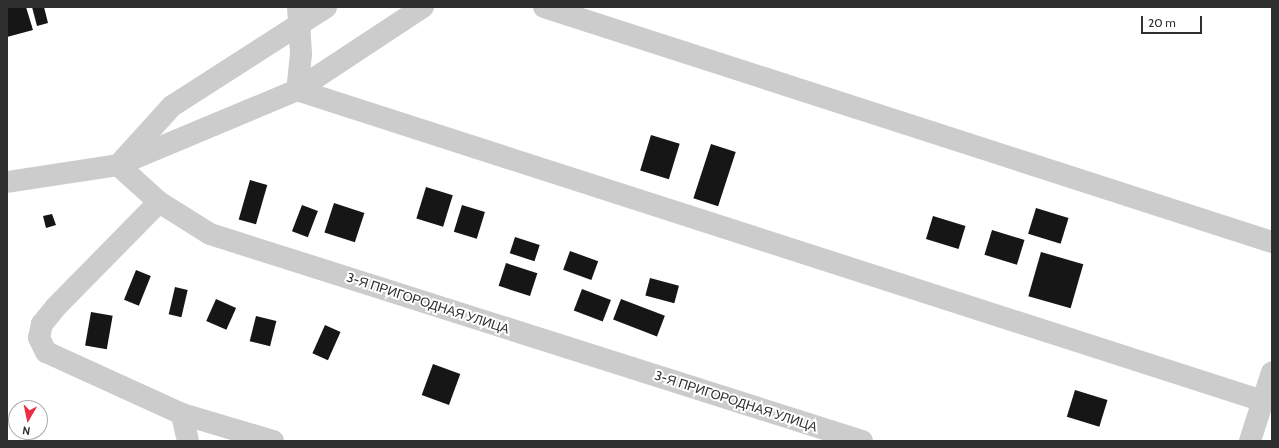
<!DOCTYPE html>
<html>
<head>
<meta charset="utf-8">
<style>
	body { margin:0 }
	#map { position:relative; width:1279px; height:448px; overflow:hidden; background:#fff; font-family:Cabin,sans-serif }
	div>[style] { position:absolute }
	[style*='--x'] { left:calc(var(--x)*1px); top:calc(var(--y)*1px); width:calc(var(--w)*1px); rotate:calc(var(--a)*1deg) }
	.building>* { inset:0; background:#161616; transform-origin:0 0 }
	.street>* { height:22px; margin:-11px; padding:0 11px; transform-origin:11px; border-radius:11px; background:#ccc }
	span { translate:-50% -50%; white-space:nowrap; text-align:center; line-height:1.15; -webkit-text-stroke:4px #fff; paint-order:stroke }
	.street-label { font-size:13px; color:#2f2f2f }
	.frame { position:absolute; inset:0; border:8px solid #2f2f2f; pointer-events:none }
	.north { position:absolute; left:8px; top:400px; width:40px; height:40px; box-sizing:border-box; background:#fff; border:1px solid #acacac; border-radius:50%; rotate:189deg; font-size:11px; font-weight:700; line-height:16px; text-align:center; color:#2f2f2f }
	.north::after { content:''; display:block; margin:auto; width:14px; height:18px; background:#ea2d44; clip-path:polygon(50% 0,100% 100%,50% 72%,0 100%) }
	.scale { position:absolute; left:1141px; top:16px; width:61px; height:18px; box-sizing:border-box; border:2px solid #2f2f2f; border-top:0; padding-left:5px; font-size:12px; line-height:14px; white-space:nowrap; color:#2f2f2f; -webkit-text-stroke:3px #fff; paint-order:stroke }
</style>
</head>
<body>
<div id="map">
	<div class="building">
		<div style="clip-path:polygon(7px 7px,26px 7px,33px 30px,7px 37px)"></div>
		<div style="clip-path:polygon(32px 7px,44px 7px,48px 23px,37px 26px)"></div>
		<div style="left:651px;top:135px;width:30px;height:37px;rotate:17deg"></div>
		<div style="left:711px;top:144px;width:26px;height:57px;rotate:18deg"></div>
		<div style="left:250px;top:180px;width:18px;height:41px;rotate:16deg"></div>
		<div style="left:426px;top:187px;width:28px;height:33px;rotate:17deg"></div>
		<div style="left:334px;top:203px;width:32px;height:31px;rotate:18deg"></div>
		<div style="left:302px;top:205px;width:17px;height:28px;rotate:21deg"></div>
		<div style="left:462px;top:205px;width:24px;height:28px;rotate:17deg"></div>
		<div style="left:1036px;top:208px;width:34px;height:27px;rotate:17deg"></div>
		<div style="clip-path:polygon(52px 214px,56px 225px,46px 228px,43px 216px)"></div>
		<div style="left:933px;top:216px;width:34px;height:24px;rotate:17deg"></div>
		<div style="left:992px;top:230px;width:34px;height:26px;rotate:17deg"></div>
		<div style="left:515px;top:237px;width:26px;height:17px;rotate:18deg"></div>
		<div style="left:570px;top:251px;width:30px;height:20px;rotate:20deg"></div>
		<div style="left:1041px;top:252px;width:44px;height:46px;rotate:16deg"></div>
		<div style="left:506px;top:263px;width:33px;height:24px;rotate:18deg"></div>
		<div style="left:136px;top:270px;width:16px;height:32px;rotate:22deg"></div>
		<div style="left:650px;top:278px;width:30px;height:18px;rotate:15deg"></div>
		<div style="left:175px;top:287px;width:13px;height:28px;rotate:13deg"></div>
		<div style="left:582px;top:289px;width:31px;height:23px;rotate:21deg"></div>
		<div style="left:216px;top:299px;width:22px;height:24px;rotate:24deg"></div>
		<div style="left:621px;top:299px;width:47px;height:22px;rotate:21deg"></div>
		<div style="left:91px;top:312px;width:22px;height:34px;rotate:10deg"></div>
		<div style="left:256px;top:316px;width:21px;height:26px;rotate:14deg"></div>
		<div style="left:325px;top:325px;width:17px;height:31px;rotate:24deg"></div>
		<div style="left:433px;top:364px;width:29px;height:33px;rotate:20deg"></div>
		<div style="left:1075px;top:390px;width:34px;height:28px;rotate:17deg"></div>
	</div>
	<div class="street">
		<div style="--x:298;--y:7;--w:47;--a:86.3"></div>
		<div style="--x:301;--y:54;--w:36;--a:96"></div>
		<div style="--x:297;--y:90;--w:1015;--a:17.85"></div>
		<div style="--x:544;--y:7;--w:765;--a:17.89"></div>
		<div style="--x:123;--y:160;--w:73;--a:-47.8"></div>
		<div style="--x:172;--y:106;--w:183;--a:-32.7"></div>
		<div style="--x:118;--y:165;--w:194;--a:-22.7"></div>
		<div style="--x:297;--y:90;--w:151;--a:-33.4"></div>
		<div style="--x:7;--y:182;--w:112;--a:-8.7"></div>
		<div style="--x:118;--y:165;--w:55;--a:42.1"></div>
		<div style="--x:159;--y:202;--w:60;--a:32.1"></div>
		<div style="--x:210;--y:234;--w:684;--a:17.61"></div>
		<div style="--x:159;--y:202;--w:148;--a:134.5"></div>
		<div style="--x:55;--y:308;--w:21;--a:129"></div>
		<div style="--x:42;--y:324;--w:14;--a:102"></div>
		<div style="--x:39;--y:338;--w:16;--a:63"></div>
		<div style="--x:46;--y:352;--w:149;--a:24.5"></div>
		<div style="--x:188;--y:441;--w:28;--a:-103"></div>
		<div style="--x:182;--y:414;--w:95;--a:16.5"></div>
		<div style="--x:1250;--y:441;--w:72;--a:-72.3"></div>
	</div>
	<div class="street-label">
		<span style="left:428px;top:303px;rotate:18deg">3-Я ПРИГОРОДНАЯ УЛИЦА</span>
		<span style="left:736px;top:401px;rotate:18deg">3-Я ПРИГОРОДНАЯ УЛИЦА</span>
	</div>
	<div class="frame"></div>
	<div class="north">N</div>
	<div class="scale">20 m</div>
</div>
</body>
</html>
